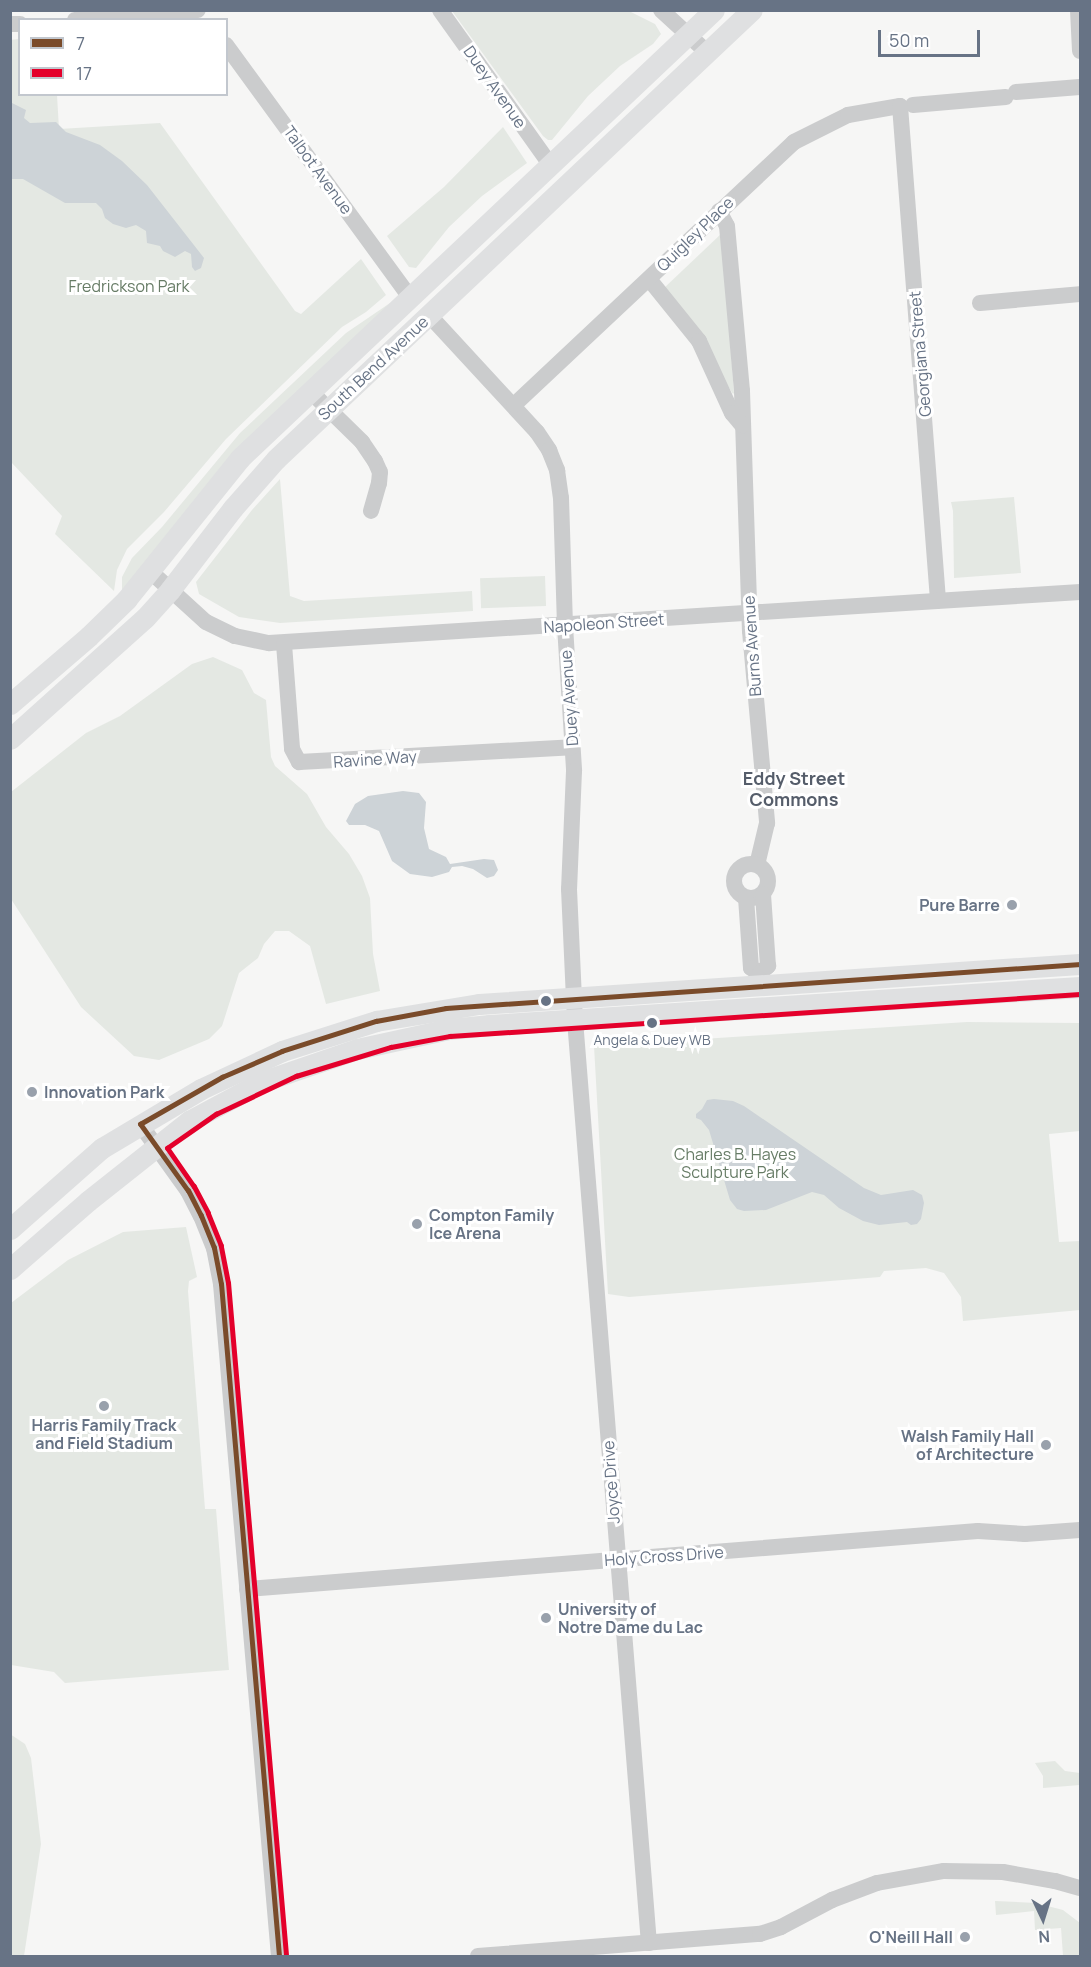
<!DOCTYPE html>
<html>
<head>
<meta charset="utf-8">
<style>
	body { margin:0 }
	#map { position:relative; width:1091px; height:1967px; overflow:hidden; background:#f6f6f5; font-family:Manrope,sans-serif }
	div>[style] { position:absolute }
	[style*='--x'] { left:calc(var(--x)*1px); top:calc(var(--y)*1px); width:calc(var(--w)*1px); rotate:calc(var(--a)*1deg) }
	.green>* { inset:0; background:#e4e8e3; transform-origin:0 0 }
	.water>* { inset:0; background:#cdd3d7 }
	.minor>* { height:16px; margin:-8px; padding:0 8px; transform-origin:8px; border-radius:8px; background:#cbcccd }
	.minor>.ring { margin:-8px; padding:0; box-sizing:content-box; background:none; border:16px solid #cbcccd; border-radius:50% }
	.major>* { height:21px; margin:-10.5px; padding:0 10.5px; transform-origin:10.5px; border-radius:10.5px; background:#dfe0e1 }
	.bus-1>* { height:4.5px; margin:-2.25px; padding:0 2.25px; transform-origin:2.25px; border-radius:2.25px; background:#7a4b2a }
	.bus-2>* { height:4.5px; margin:-2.25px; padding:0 2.25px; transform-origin:2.25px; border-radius:2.25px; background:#e4002b }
	.dots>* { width:16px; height:16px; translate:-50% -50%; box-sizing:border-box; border:3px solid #fff; border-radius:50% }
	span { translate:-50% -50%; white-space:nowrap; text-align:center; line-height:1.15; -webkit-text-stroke:6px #fff; paint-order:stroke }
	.bus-label { font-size:14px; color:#677385 }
	.street-label { font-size:16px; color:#677385 }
	.park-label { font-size:16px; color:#677c66 }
	.poi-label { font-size:16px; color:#677385; font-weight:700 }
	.right { translate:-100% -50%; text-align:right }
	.left { translate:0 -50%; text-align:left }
	.neighbourhood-label { font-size:18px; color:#555d6a; font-weight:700 }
	.frame { position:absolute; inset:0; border:12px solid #677385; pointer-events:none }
	.legend { position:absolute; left:18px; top:18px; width:210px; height:78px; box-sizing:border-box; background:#fff; border:2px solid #c2c7ce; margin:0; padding:8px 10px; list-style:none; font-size:18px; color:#677385 }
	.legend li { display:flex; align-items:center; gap:12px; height:30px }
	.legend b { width:30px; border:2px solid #c2c7ce }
	.north { position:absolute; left:1013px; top:1889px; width:60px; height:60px; -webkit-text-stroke:4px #fff; paint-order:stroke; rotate:176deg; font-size:16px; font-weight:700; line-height:24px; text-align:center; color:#677385 }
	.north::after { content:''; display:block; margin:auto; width:21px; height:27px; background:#677385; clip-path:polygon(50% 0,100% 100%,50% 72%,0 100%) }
	.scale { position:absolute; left:878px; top:30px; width:102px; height:27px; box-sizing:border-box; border:3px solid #677385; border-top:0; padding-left:8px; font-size:18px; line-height:21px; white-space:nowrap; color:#677385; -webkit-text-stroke:4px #fff; paint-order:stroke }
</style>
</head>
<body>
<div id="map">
	<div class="green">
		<div style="clip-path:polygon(452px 11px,629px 11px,655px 24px,661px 34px,653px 44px,620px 66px,588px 96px,552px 140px,548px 140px,543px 136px)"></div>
		<div style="clip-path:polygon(19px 39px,20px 94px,57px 95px,59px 129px,160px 123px,295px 311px,301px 314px,361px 259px,386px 295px,366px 312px,342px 327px,226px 439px,164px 512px,127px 549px,117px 570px,114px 591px,55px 534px,62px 516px,11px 462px,10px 40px)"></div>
		<div style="clip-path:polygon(503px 127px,527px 163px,482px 196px,449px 227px,416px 268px,409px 267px,387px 236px,444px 187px)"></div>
		<div style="clip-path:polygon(722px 233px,734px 393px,733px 394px,663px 289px)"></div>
		<div style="clip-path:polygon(390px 303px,122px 591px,122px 577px,132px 558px,162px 527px,240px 433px,346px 333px)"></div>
		<div style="clip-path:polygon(280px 479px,290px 596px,304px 601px,472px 591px,473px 611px,280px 623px,239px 617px,199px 594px,196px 582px,252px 510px)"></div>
		<div style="clip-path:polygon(1014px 497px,1021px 573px,954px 578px,953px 511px,951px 502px)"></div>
		<div style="left:545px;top:576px;width:30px;height:65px;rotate:88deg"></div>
		<div style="clip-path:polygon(213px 657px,242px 670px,254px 693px,266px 700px,271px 757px,275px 766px,307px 794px,326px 827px,349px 854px,362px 876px,370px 898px,373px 954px,380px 991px,326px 1004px,310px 946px,289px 931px,275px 931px,264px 944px,258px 958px,239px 973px,222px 1026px,209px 1039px,159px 1060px,134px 1056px,81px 1007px,11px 899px,11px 792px,86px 733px,120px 716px,192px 664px)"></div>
		<div style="clip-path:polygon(967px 1022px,1080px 1023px,1080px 1131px,1049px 1134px,1059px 1242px,1080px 1241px,1080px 1310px,963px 1321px,961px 1297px,944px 1273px,926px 1268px,884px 1271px,880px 1277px,629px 1297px,608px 1294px,594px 1046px)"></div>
		<div style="clip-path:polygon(186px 1227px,197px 1277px,189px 1281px,188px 1291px,205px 1509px,216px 1509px,229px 1670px,65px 1683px,54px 1672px,11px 1665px,11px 1303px,68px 1260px,123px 1232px)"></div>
		<div style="clip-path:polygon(10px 1734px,25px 1744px,31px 1758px,41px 1844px,24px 1956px,11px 1956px)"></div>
		<div style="clip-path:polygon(1055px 1761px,1065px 1771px,1080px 1773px,1080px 1785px,1043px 1788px,1043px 1776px,1035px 1763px)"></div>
		<div style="clip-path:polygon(995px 1901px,1036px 1903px,1063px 1910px,1080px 1923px,1080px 1956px,1063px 1956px,1061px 1928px,1035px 1930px,1034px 1911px,996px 1915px)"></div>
	</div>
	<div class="water">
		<div style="clip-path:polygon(10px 102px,26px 110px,24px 118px,30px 123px,56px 122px,66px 132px,100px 145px,122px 161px,147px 185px,204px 258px,201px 268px,195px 271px,192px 267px,191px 254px,185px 251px,175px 257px,163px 251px,160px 246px,147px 243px,146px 231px,136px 225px,126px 228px,113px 224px,105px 218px,102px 209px,96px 203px,65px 203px,23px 179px,11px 179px)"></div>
		<div style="clip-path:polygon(403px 791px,419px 793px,426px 802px,424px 828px,429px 849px,446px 857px,450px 864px,484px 859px,494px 860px,498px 870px,494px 876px,487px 878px,473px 869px,462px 866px,452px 867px,449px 872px,432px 877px,410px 874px,392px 861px,379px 831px,365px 825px,349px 825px,346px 821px,355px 804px,368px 796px)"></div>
		<div style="clip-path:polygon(714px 1099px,733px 1101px,744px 1106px,864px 1188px,881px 1195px,913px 1190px,922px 1195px,924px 1203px,921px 1219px,917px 1224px,911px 1225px,907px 1222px,879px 1225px,863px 1221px,839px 1208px,824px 1195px,812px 1192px,766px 1210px,744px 1211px,737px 1209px,730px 1200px,709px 1130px,701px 1120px,696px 1118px,696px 1114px,702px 1109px,707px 1100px)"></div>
	</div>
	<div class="minor">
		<div style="--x:440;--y:10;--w:189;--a:54.5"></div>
		<div style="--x:661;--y:10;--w:64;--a:42.5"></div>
		<div style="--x:1078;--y:10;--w:41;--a:87.2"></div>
		<div style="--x:75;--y:20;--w:123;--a:-4.6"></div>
		<div style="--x:10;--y:24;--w:10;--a:0"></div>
		<div style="--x:226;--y:45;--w:311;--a:53.9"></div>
		<div style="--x:1016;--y:92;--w:64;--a:-4.5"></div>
		<div style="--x:913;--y:105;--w:93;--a:-4.9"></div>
		<div style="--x:719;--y:211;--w:17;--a:62"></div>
		<div style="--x:727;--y:226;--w:166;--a:84.8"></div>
		<div style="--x:742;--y:391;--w:240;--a:88.1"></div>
		<div style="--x:750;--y:631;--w:193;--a:84.9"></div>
		<div style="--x:767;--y:823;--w:43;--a:103.4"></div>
		<div style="--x:649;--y:279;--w:80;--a:51.1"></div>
		<div style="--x:699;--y:341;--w:79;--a:65.4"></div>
		<div style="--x:732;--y:413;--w:16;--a:50"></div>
		<div style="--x:980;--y:303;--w:100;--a:-5.1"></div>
		<div style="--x:429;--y:315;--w:159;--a:47.3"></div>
		<div style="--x:537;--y:432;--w:22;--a:56"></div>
		<div style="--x:549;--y:450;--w:22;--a:68"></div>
		<div style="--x:557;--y:470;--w:28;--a:82"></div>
		<div style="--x:561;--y:498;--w:128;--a:88.2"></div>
		<div style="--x:565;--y:626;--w:145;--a:86.4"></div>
		<div style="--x:574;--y:771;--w:118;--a:92.4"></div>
		<div style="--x:569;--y:889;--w:131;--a:87.4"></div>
		<div style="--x:575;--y:1020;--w:926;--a:85.42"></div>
		<div style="--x:310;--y:391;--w:73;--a:44.4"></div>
		<div style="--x:362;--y:442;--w:23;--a:56"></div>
		<div style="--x:375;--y:461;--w:12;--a:66"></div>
		<div style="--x:380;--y:472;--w:11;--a:95"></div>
		<div style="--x:379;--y:483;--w:29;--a:106"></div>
		<div style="--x:514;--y:405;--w:384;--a:-43.2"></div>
		<div style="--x:794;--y:142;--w:60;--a:-26.6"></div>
		<div style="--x:848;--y:115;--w:53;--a:-9.8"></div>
		<div style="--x:900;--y:106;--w:496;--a:85.6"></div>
		<div style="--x:151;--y:572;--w:74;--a:42.3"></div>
		<div style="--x:206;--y:622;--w:32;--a:26"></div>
		<div style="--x:235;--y:636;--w:35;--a:12"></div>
		<div style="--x:269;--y:643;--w:813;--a:-3.6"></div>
		<div style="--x:284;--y:644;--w:105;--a:85.6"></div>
		<div style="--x:292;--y:749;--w:15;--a:62"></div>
		<div style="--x:299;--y:762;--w:273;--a:-3.1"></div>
		<div class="ring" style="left:734px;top:864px;width:18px;height:18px"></div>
		<div style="--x:746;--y:898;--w:70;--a:85.9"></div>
		<div style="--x:751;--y:968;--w:10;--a:29"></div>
		<div style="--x:760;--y:973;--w:11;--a:-41"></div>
		<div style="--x:768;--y:966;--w:72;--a:-94"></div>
		<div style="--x:140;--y:1124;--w:82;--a:54.4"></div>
		<div style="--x:188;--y:1191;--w:28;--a:63"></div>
		<div style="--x:201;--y:1216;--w:35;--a:68"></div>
		<div style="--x:214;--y:1248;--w:37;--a:79"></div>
		<div style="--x:221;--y:1284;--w:674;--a:85.07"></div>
		<div style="--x:247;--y:1589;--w:733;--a:-4.54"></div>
		<div style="--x:978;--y:1531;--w:47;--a:3.7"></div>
		<div style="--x:1025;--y:1534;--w:55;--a:-4.2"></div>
		<div style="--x:478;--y:1956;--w:283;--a:-4.5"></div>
		<div style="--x:760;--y:1934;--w:22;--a:-18"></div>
		<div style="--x:781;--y:1927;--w:58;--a:-27.9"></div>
		<div style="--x:832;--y:1900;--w:48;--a:-20.7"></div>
		<div style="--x:877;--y:1883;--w:68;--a:-10.2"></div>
		<div style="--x:944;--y:1871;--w:59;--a:1"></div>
		<div style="--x:1003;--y:1872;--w:53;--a:9.8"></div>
		<div style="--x:1055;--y:1881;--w:26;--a:16"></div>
	</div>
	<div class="major">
		<div style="--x:10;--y:704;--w:104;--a:-40.7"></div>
		<div style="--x:89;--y:636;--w:52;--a:-44.2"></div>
		<div style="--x:126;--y:600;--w:182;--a:-51.2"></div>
		<div style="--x:240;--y:458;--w:652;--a:-43.38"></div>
		<div style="--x:10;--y:739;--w:181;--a:-41.9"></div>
		<div style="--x:145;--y:618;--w:38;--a:-48"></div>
		<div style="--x:170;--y:590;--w:103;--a:-52.5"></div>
		<div style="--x:233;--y:508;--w:65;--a:-48.7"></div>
		<div style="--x:276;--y:459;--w:654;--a:-43.33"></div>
		<div style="--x:10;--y:1229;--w:123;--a:-41.4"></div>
		<div style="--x:102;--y:1148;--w:115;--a:-30.8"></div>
		<div style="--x:201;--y:1089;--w:89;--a:-25.1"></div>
		<div style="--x:282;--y:1051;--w:99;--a:-17.7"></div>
		<div style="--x:376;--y:1021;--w:104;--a:-9.4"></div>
		<div style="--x:479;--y:1004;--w:602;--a:-3.81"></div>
		<div style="--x:10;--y:1269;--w:103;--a:-41.1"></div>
		<div style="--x:88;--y:1201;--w:129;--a:-38.4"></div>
		<div style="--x:189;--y:1121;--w:85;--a:-28.1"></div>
		<div style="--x:264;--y:1081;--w:98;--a:-19"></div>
		<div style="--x:357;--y:1049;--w:94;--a:-12.3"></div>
		<div style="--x:449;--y:1029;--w:41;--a:-5.6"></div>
		<div style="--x:490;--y:1025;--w:591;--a:-3.69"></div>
	</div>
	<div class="bus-1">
		<div style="--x:279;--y:1956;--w:674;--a:-94.93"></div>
		<div style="--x:221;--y:1284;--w:37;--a:-101"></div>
		<div style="--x:214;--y:1248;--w:35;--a:-112"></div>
		<div style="--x:201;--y:1216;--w:28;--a:-117"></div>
		<div style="--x:188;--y:1191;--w:82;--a:-125.6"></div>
		<div style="--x:140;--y:1124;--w:95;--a:-29.8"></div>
		<div style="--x:222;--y:1077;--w:65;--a:-23.4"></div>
		<div style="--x:282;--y:1051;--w:99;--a:-17.7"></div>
		<div style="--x:376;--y:1021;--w:71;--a:-10.5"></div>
		<div style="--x:446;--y:1008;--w:636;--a:-3.97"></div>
	</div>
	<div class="bus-2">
		<div style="--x:286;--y:1955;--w:674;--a:-94.93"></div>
		<div style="--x:228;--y:1283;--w:38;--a:-101"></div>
		<div style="--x:221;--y:1246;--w:35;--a:-112"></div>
		<div style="--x:208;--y:1213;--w:30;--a:-118"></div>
		<div style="--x:194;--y:1187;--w:47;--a:-124.7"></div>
		<div style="--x:167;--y:1148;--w:60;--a:-34.8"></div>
		<div style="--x:216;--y:1114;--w:89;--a:-25.4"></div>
		<div style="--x:296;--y:1076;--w:99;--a:-17"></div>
		<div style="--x:391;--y:1047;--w:60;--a:-10.6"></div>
		<div style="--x:450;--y:1036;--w:631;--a:-3.81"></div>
	</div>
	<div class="dots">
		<div style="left:1012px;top:905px;background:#99a1ac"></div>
		<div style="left:546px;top:1001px;background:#677385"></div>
		<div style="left:652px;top:1023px;background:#677385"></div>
		<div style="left:32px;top:1092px;background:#99a1ac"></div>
		<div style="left:417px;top:1224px;background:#99a1ac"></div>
		<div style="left:104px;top:1406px;background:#99a1ac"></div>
		<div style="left:1046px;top:1445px;background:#99a1ac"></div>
		<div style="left:546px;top:1618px;background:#99a1ac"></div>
		<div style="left:965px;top:1937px;background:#99a1ac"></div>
	</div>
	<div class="bus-label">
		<span style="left:652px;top:1040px">Angela &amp; Duey WB</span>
	</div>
	<div class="street-label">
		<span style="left:495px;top:87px;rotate:55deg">Duey Avenue</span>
		<span style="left:318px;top:170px;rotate:54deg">Talbot Avenue</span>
		<span style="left:695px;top:234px;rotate:-44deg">Quigley Place</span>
		<span style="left:920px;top:354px;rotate:-95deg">Georgiana Street</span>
		<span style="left:373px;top:368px;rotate:-43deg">South Bend Avenue</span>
		<span style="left:604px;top:623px;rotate:-4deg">Napoleon Street</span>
		<span style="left:752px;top:646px;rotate:-94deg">Burns Avenue</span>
		<span style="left:569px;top:698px;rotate:-94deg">Duey Avenue</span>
		<span style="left:375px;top:759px;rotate:-4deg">Ravine Way</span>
		<span style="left:611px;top:1482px;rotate:-94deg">Joyce Drive</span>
		<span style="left:664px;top:1556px;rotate:-4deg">Holy Cross Drive</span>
	</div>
	<div class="park-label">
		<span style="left:129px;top:286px">Fredrickson Park</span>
		<span style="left:735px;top:1163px">Charles B. Hayes<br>Sculpture Park</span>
	</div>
	<div class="poi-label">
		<span class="right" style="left:1000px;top:905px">Pure Barre</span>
		<span class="left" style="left:44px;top:1092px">Innovation Park</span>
		<span class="left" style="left:429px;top:1224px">Compton Family<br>Ice Arena</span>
		<span style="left:104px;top:1434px">Harris Family Track<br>and Field Stadium</span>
		<span class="right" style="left:1034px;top:1445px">Walsh Family Hall<br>of Architecture</span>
		<span class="left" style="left:558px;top:1618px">University of<br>Notre Dame du Lac</span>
		<span class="right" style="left:953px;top:1937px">O'Neill Hall</span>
	</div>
	<div class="neighbourhood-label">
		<span style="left:794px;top:789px">Eddy Street<br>Commons</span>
	</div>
	<div class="frame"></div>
	<ul class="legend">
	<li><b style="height:8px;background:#7a4b2a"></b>7</li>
	<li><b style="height:8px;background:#e4002b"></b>17</li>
	</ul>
	<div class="north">N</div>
	<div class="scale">50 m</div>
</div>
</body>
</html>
